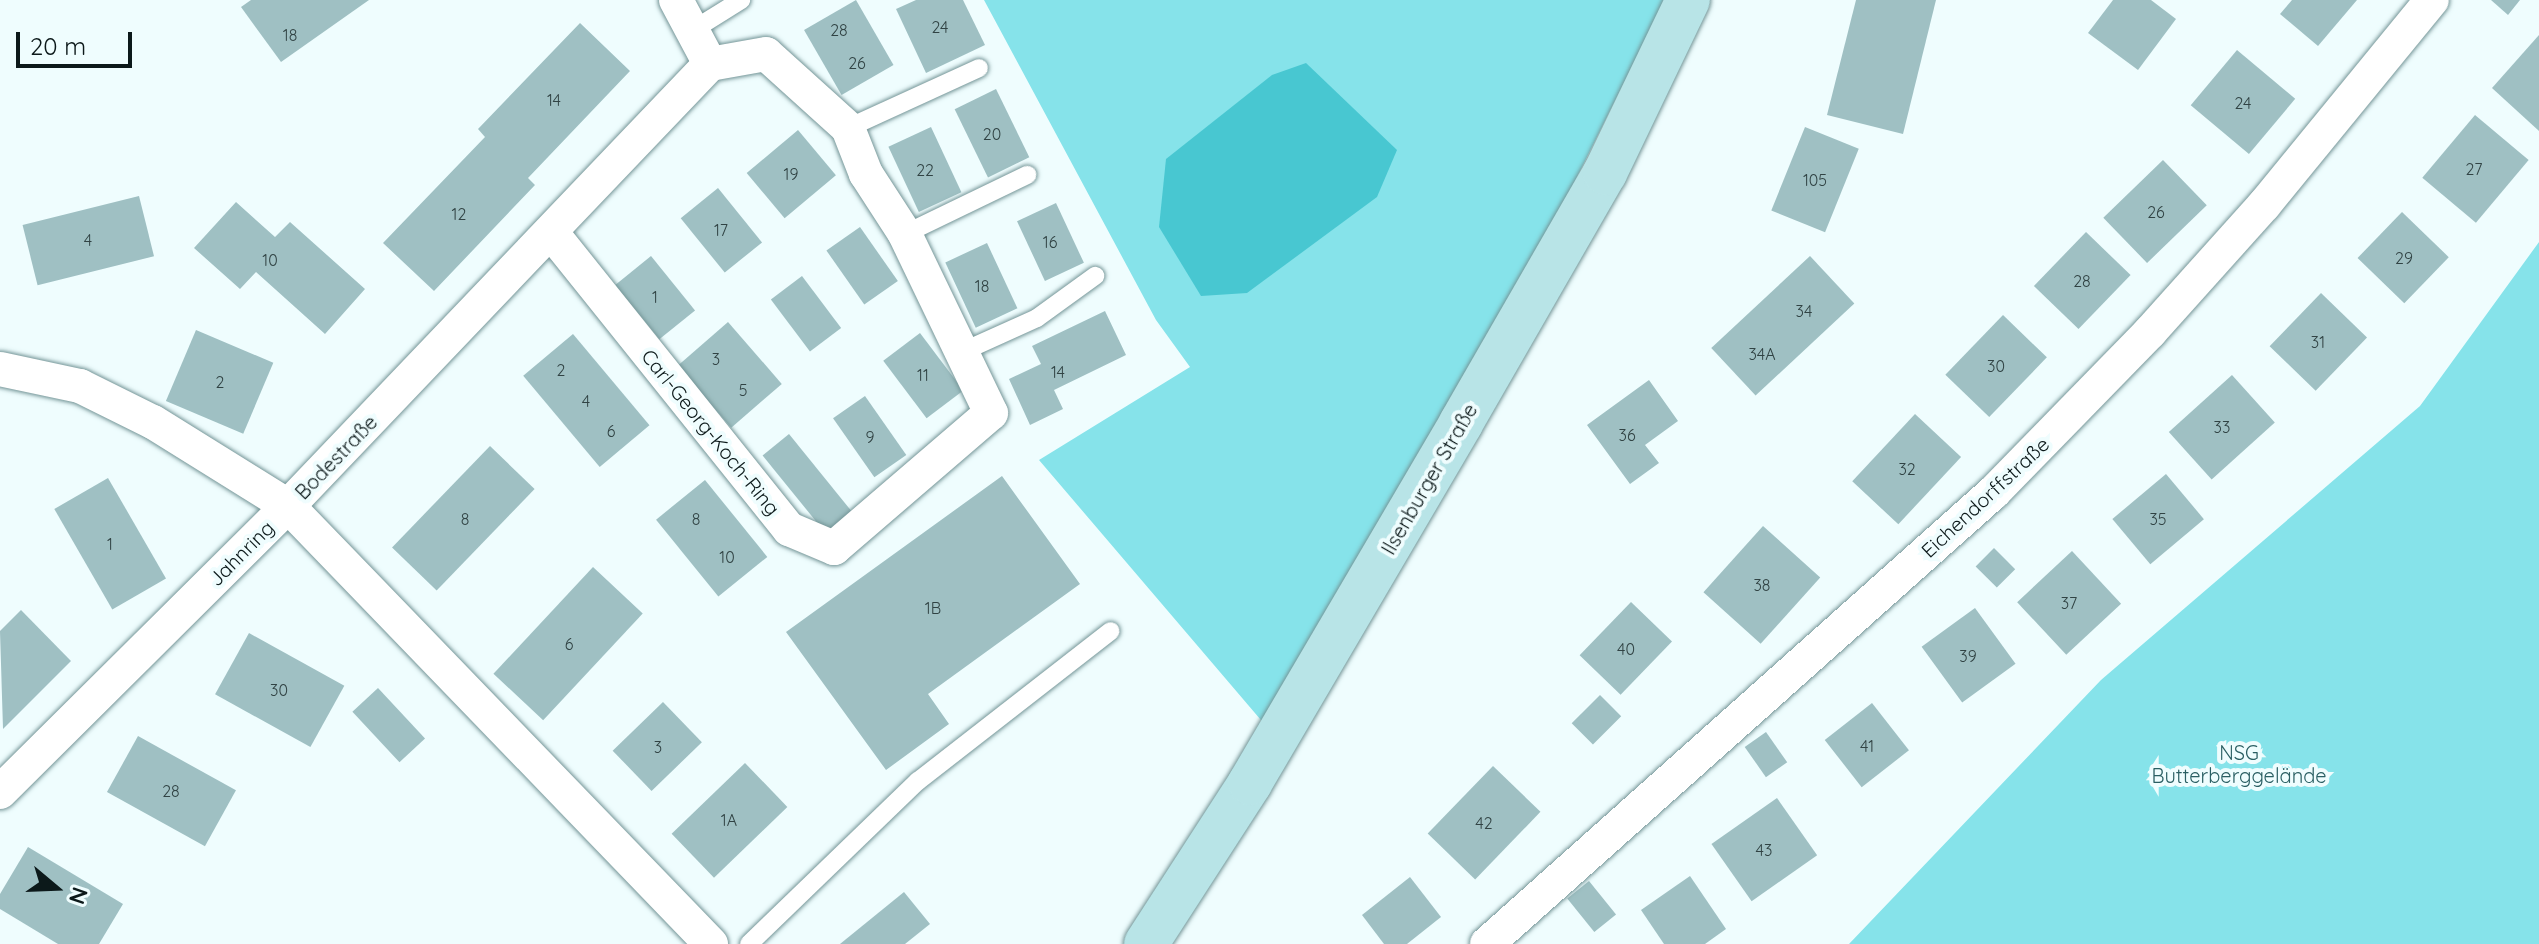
<!DOCTYPE html>
<html>
<head>
<meta charset="utf-8">
<style>
	body { margin:0 }
	#map { position:relative; width:2539px; height:944px; overflow:hidden; background:#effdfe; font-family:Quicksand,sans-serif }
	div>[style] { position:absolute }
	[style*='--x'] { left:calc(var(--x)*1px); top:calc(var(--y)*1px); width:calc(var(--w)*1px); rotate:calc(var(--a)*1deg) }
	.green>* { inset:0; background:#86e3ea }
	.water>* { inset:0; background:#48c7d1 }
	.building>* { inset:0; background:#9fc0c3; transform-origin:0 0 }
	.roads { filter:drop-shadow(0 0 2px #749597) drop-shadow(0 0 2px #749597) }
	.lane>* { height:18px; margin:-9px; padding:0 9px; transform-origin:9px; border-radius:9px; background:#fff }
	.street>* { height:34px; margin:-17px; padding:0 17px; transform-origin:17px; border-radius:17px; background:#fff }
	.secondary>* { height:44px; margin:-22px; padding:0 22px; transform-origin:22px; border-radius:22px; background:#b8e4e7 }
	span { translate:-50% -50%; white-space:nowrap; text-align:center; line-height:1.15; -webkit-text-stroke:8px #effdfe; paint-order:stroke }
	.number-label { font-size:16px; color:#314344 }
	.number-label span { -webkit-text-stroke-width:0 }
	.street-label { font-size:20px; color:#0c191a }
	.park-label { font-size:20px; color:#2a5f63 }
	.north { position:absolute; left:16px; top:848px; width:80px; height:80px; -webkit-text-stroke:6px #effdfe; paint-order:stroke; rotate:109deg; font-size:22px; font-weight:700; line-height:32px; text-align:center; color:#0c191a }
	.north::after { content:''; display:block; margin:auto; width:28px; height:36px; background:#0c191a; clip-path:polygon(50% 0,100% 100%,50% 72%,0 100%) }
	.scale { position:absolute; left:16px; top:32px; width:116px; height:36px; box-sizing:border-box; border:4px solid #0c191a; border-top:0; padding-left:10px; font-size:24px; line-height:28px; white-space:nowrap; color:#0c191a; -webkit-text-stroke:6px #effdfe; paint-order:stroke }
</style>
</head>
<body>
<div id="map">
	<div class="green">
		<div style="clip-path:polygon(984px 0,1665px 0,1480px 372px,1272px 733px,1039px 460px,1190px 367px,1156px 320px)"></div>
		<div style="clip-path:polygon(2539px 242px,2539px 944px,1849px 944px,2101px 680px,2420px 406px)"></div>
	</div>
	<div class="water">
		<div style="clip-path:polygon(1306px 63px,1397px 150px,1377px 197px,1247px 293px,1201px 296px,1159px 227px,1166px 159px,1272px 75px)"></div>
	</div>
	<div class="building">
		<div style="clip-path:polygon(251px 0,369px 0,281px 62px,241px 7px)"></div>
		<div style="left:856px;top:0;width:75px;height:60px;rotate:60deg"></div>
		<div style="clip-path:polygon(916px 0,963px 0,985px 45px,926px 73px,896px 9px)"></div>
		<div style="clip-path:polygon(1856px 0,1936px 0,1903px 134px,1827px 115px)"></div>
		<div style="clip-path:polygon(2113px 0,2151px 0,2176px 19px,2138px 70px,2088px 33px)"></div>
		<div style="clip-path:polygon(2292px 0,2357px 0,2318px 46px,2280px 14px)"></div>
		<div style="clip-path:polygon(2491px 0,2520px 0,2508px 15px)"></div>
		<div style="clip-path:polygon(580px 23px,630px 71px,528px 178px,535px 185px,434px 291px,383px 243px,485px 137px,478px 129px)"></div>
		<div style="clip-path:polygon(2539px 35px,2539px 131px,2492px 88px)"></div>
		<div style="left:2237px;top:50px;width:76px;height:72px;rotate:40deg"></div>
		<div style="left:996px;top:89px;width:76px;height:46px;rotate:64deg"></div>
		<div style="left:2475px;top:115px;width:70px;height:82px;rotate:40deg"></div>
		<div style="left:931px;top:127px;width:72px;height:47px;rotate:65deg"></div>
		<div style="left:1805px;top:127px;width:58px;height:90px;rotate:22deg"></div>
		<div style="left:798px;top:130px;width:59px;height:67px;rotate:50deg"></div>
		<div style="left:2163px;top:160px;width:63px;height:83px;rotate:46deg"></div>
		<div style="left:718px;top:188px;width:70px;height:48px;rotate:51deg"></div>
		<div style="left:139px;top:196px;width:62px;height:120px;rotate:76deg"></div>
		<div style="clip-path:polygon(236px 202px,275px 237px,290px 222px,365px 289px,325px 334px,256px 272px,240px 289px,194px 248px)"></div>
		<div style="left:1056px;top:203px;width:66px;height:43px;rotate:65deg"></div>
		<div style="left:2402px;top:212px;width:65px;height:64px;rotate:44deg"></div>
		<div style="left:860px;top:227px;width:66px;height:41px;rotate:55deg"></div>
		<div style="left:2086px;top:232px;width:62px;height:75px;rotate:44deg"></div>
		<div style="left:987px;top:243px;width:72px;height:46px;rotate:65deg"></div>
		<div style="left:651px;top:256px;width:70px;height:46px;rotate:51deg"></div>
		<div style="left:1810px;top:256px;width:65px;height:135px;rotate:47deg"></div>
		<div style="left:802px;top:276px;width:65px;height:39px;rotate:53deg"></div>
		<div style="left:2321px;top:293px;width:64px;height:74px;rotate:44deg"></div>
		<div style="clip-path:polygon(1105px 311px,1126px 355px,1054px 390px,1063px 409px,1030px 425px,1009px 379px,1041px 364px,1032px 346px)"></div>
		<div style="left:2003px;top:315px;width:61px;height:83px;rotate:44deg"></div>
		<div style="left:728px;top:322px;width:82px;height:67px;rotate:49deg"></div>
		<div style="left:196px;top:330px;width:84px;height:77px;rotate:23deg"></div>
		<div style="left:920px;top:333px;width:72px;height:46px;rotate:53deg"></div>
		<div style="left:573px;top:334px;width:119px;height:65px;rotate:50deg"></div>
		<div style="left:2232px;top:375px;width:64px;height:85px;rotate:48deg"></div>
		<div style="clip-path:polygon(1649px 380px,1678px 421px,1645px 445px,1659px 463px,1630px 484px,1587px 425px)"></div>
		<div style="left:865px;top:396px;width:72px;height:39px;rotate:55deg"></div>
		<div style="left:1915px;top:414px;width:63px;height:92px;rotate:43deg"></div>
		<div style="left:789px;top:434px;width:100px;height:34px;rotate:51deg"></div>
		<div style="left:490px;top:446px;width:62px;height:141px;rotate:44deg"></div>
		<div style="left:2166px;top:474px;width:59px;height:70px;rotate:50deg"></div>
		<div style="clip-path:polygon(1002px 476px,1080px 584px,928px 694px,949px 724px,886px 770px,786px 632px)"></div>
		<div style="left:108px;top:478px;width:116px;height:62px;rotate:60deg"></div>
		<div style="left:705px;top:480px;width:99px;height:63px;rotate:51deg"></div>
		<div style="left:1763px;top:526px;width:77px;height:89px;rotate:42deg"></div>
		<div style="left:1994px;top:548px;width:30px;height:26px;rotate:45deg"></div>
		<div style="left:2072px;top:551px;width:72px;height:75px;rotate:47deg"></div>
		<div style="left:593px;top:567px;width:68px;height:146px;rotate:43deg"></div>
		<div style="left:1631px;top:602px;width:57px;height:74px;rotate:44deg"></div>
		<div style="left:1975px;top:608px;width:69px;height:66px;rotate:54deg"></div>
		<div style="clip-path:polygon(21px 610px,71px 661px,3px 729px,0 631px)"></div>
		<div style="left:249px;top:633px;width:109px;height:70px;rotate:29deg"></div>
		<div style="left:378px;top:688px;width:69px;height:35px;rotate:47deg"></div>
		<div style="left:1600px;top:695px;width:30px;height:40px;rotate:45deg"></div>
		<div style="left:663px;top:702px;width:56px;height:70px;rotate:46deg"></div>
		<div style="left:1872px;top:703px;width:60px;height:60px;rotate:52deg"></div>
		<div style="left:1766px;top:732px;width:37px;height:26px;rotate:55deg"></div>
		<div style="left:138px;top:736px;width:112px;height:64px;rotate:29deg"></div>
		<div style="left:745px;top:763px;width:61px;height:102px;rotate:46deg"></div>
		<div style="left:1493px;top:766px;width:66px;height:94px;rotate:44deg"></div>
		<div style="left:1777px;top:798px;width:70px;height:80px;rotate:55deg"></div>
		<div style="clip-path:polygon(28px 847px,123px 904px,99px 944px,58px 944px,0 909px,0 894px)"></div>
		<div style="clip-path:polygon(1690px 876px,1726px 929px,1705px 944px,1664px 944px,1641px 910px)"></div>
		<div style="clip-path:polygon(1410px 877px,1441px 917px,1407px 944px,1384px 944px,1362px 915px)"></div>
		<div style="left:1589px;top:881px;width:43px;height:28px;rotate:51deg"></div>
		<div style="clip-path:polygon(904px 892px,930px 924px,905px 944px,840px 944px)"></div>
	</div>
	<div class="roads">
		<div class="lane">
			<div style="--x:693;--y:30;--w:57;--a:-32"></div>
			<div style="--x:848;--y:128;--w:144;--a:-24.6"></div>
			<div style="--x:905;--y:234;--w:136;--a:-25.8"></div>
			<div style="--x:964;--y:351;--w:80;--a:-24.3"></div>
			<div style="--x:1037;--y:318;--w:72;--a:-35.9"></div>
			<div style="--x:749;--y:944;--w:235;--a:-44"></div>
			<div style="--x:918;--y:781;--w:244;--a:-37.9"></div>
		</div>
		<div class="street">
			<div style="--x:676;--y:0;--w:72;--a:62"></div>
			<div style="--x:710;--y:64;--w:611;--a:133.67"></div>
			<div style="--x:288;--y:506;--w:609;--a:46"></div>
			<div style="--x:551;--y:232;--w:381;--a:51.3"></div>
			<div style="--x:789;--y:529;--w:49;--a:22.9"></div>
			<div style="--x:834;--y:548;--w:207;--a:-40.7"></div>
			<div style="--x:991;--y:413;--w:199;--a:-115.7"></div>
			<div style="--x:905;--y:234;--w:72;--a:-123"></div>
			<div style="--x:866;--y:174;--w:49;--a:-111.4"></div>
			<div style="--x:848;--y:128;--w:110;--a:-137.9"></div>
			<div style="--x:766;--y:54;--w:57;--a:169.9"></div>
			<div style="--x:0;--y:369;--w:82;--a:12"></div>
			<div style="--x:80;--y:386;--w:81;--a:26.3"></div>
			<div style="--x:153;--y:422;--w:159;--a:31.9"></div>
			<div style="--x:288;--y:506;--w:406;--a:135.2"></div>
			<div style="--x:1487;--y:944;--w:679;--a:-41.72"></div>
			<div style="--x:1994;--y:492;--w:223;--a:-45.7"></div>
			<div style="--x:2150;--y:332;--w:171;--a:-48.1"></div>
			<div style="--x:2264;--y:205;--w:265;--a:-50.7"></div>
		</div>
		<div class="secondary">
			<div style="--x:1146;--y:944;--w:192;--a:-57.1"></div>
			<div style="--x:1250;--y:783;--w:417;--a:-59.6"></div>
			<div style="--x:1461;--y:423;--w:289;--a:-60.1"></div>
			<div style="--x:1605;--y:173;--w:192;--a:-64.4"></div>
		</div>
	</div>
	<div class="number-label">
		<span style="left:940px;top:27px">24</span>
		<span style="left:839px;top:30px">28</span>
		<span style="left:290px;top:35px">18</span>
		<span style="left:857px;top:63px">26</span>
		<span style="left:554px;top:100px">14</span>
		<span style="left:2243px;top:103px">24</span>
		<span style="left:992px;top:134px">20</span>
		<span style="left:2474px;top:169px">27</span>
		<span style="left:925px;top:170px">22</span>
		<span style="left:791px;top:174px">19</span>
		<span style="left:1815px;top:180px">105</span>
		<span style="left:2156px;top:212px">26</span>
		<span style="left:459px;top:214px">12</span>
		<span style="left:721px;top:230px">17</span>
		<span style="left:88px;top:240px">4</span>
		<span style="left:1050px;top:242px">16</span>
		<span style="left:2404px;top:258px">29</span>
		<span style="left:270px;top:260px">10</span>
		<span style="left:2082px;top:281px">28</span>
		<span style="left:982px;top:286px">18</span>
		<span style="left:655px;top:297px">1</span>
		<span style="left:1804px;top:311px">34</span>
		<span style="left:2318px;top:342px">31</span>
		<span style="left:1762px;top:354px">34A</span>
		<span style="left:716px;top:359px">3</span>
		<span style="left:1996px;top:366px">30</span>
		<span style="left:561px;top:370px">2</span>
		<span style="left:1058px;top:372px">14</span>
		<span style="left:923px;top:375px">11</span>
		<span style="left:220px;top:382px">2</span>
		<span style="left:743px;top:390px">5</span>
		<span style="left:586px;top:401px">4</span>
		<span style="left:2222px;top:427px">33</span>
		<span style="left:611px;top:431px">6</span>
		<span style="left:1627px;top:435px">36</span>
		<span style="left:870px;top:437px">9</span>
		<span style="left:1907px;top:469px">32</span>
		<span style="left:465px;top:519px">8</span>
		<span style="left:696px;top:519px">8</span>
		<span style="left:2158px;top:519px">35</span>
		<span style="left:110px;top:544px">1</span>
		<span style="left:727px;top:557px">10</span>
		<span style="left:1762px;top:585px">38</span>
		<span style="left:2069px;top:603px">37</span>
		<span style="left:933px;top:608px">1B</span>
		<span style="left:569px;top:644px">6</span>
		<span style="left:1626px;top:649px">40</span>
		<span style="left:1968px;top:656px">39</span>
		<span style="left:279px;top:690px">30</span>
		<span style="left:1867px;top:746px">41</span>
		<span style="left:658px;top:747px">3</span>
		<span style="left:171px;top:791px">28</span>
		<span style="left:729px;top:820px">1A</span>
		<span style="left:1484px;top:823px">42</span>
		<span style="left:1764px;top:850px">43</span>
	</div>
	<div class="street-label">
		<span style="left:711px;top:432px;rotate:51deg">Carl-Georg-Koch-Ring</span>
		<span style="left:336px;top:457px;rotate:-46deg">Bodestraße</span>
		<span style="left:1429px;top:479px;rotate:-60deg">Ilsenburger Straße</span>
		<span style="left:1985px;top:497px;rotate:-43deg">Eichendorffstraße</span>
		<span style="left:241px;top:553px;rotate:-45deg">Jahnring</span>
	</div>
	<div class="park-label">
		<span style="left:2239px;top:764px">NSG<br>Butterberggelände</span>
	</div>
	<div class="north">N</div>
	<div class="scale">20 m</div>
</div>
</body>
</html>
